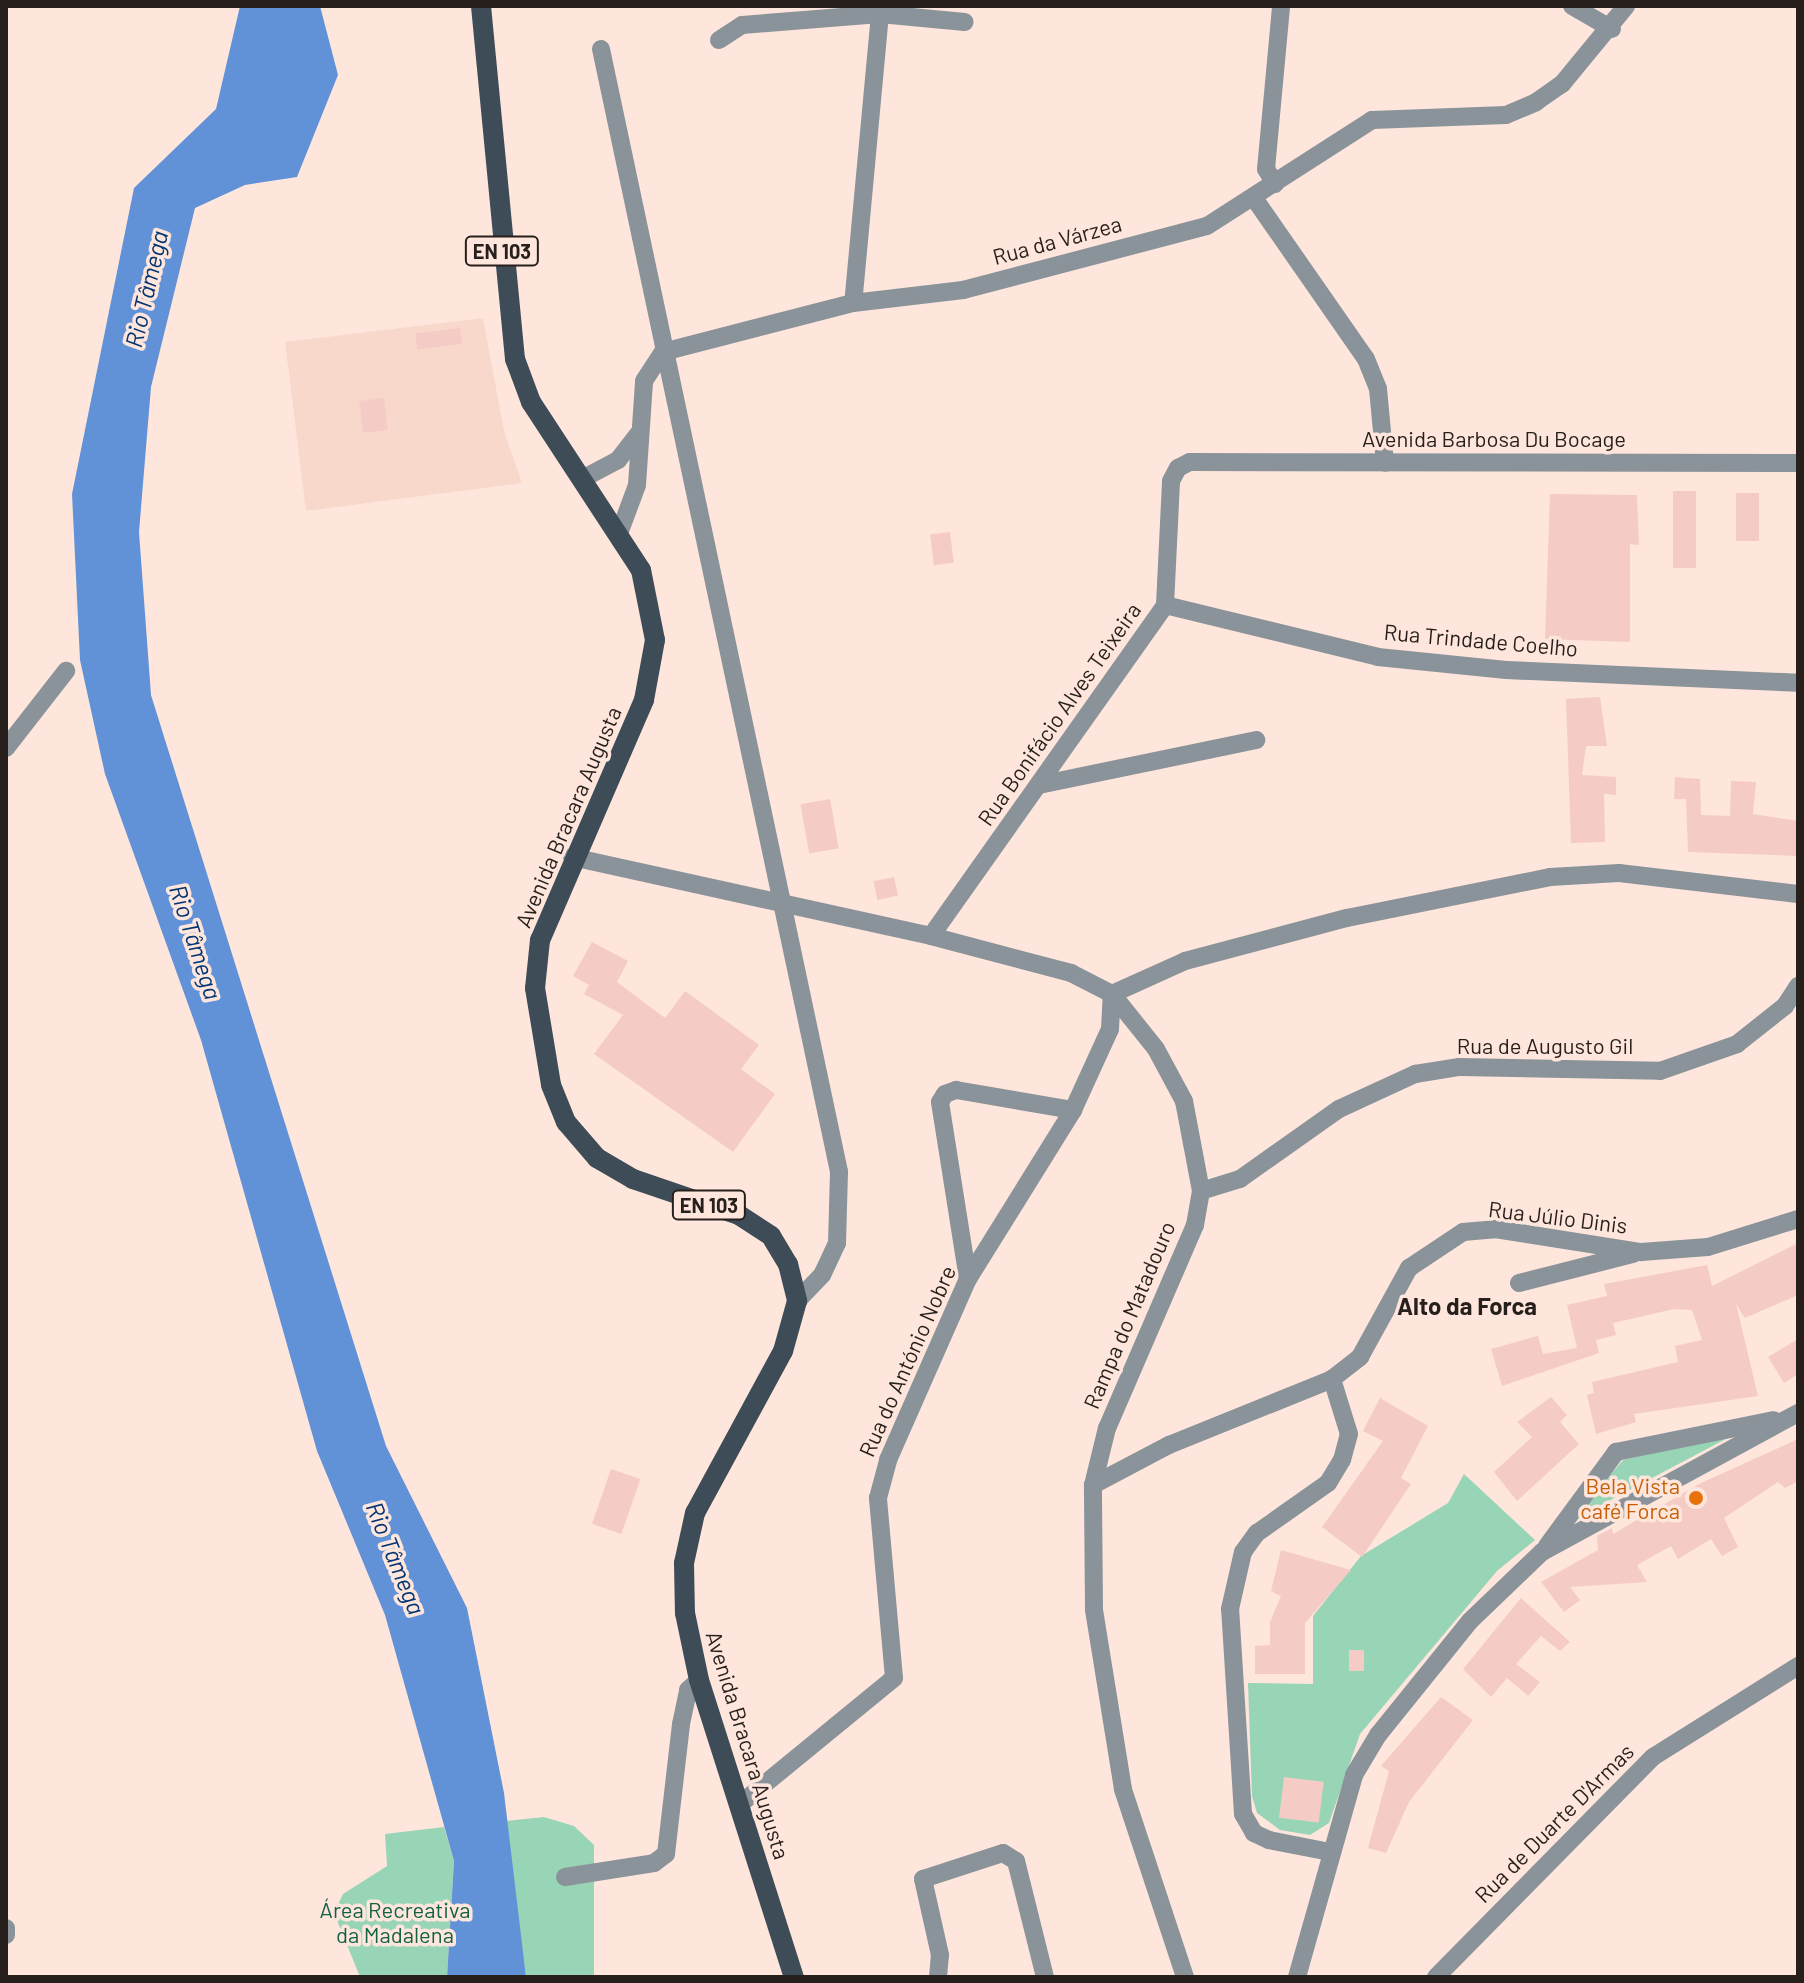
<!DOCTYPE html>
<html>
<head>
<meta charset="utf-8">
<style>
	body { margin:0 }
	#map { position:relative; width:1804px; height:1983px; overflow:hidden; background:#fee6dc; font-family:Barlow,sans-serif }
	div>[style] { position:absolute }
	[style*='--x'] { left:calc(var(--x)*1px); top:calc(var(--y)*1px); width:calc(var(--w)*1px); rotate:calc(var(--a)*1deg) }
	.built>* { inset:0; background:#f8d8cb }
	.green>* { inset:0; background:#98d5b7 }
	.water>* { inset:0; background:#6192d8 }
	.building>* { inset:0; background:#f4cbc5; transform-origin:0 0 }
	.street>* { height:18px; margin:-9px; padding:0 9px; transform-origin:9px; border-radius:9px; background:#8a9399 }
	.primary>* { height:20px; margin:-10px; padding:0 10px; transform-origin:10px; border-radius:10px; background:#3d4c56 }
	.dots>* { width:22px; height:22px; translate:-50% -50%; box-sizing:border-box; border:4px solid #fee6dc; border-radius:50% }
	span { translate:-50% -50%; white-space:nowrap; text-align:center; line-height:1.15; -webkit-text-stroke:7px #fee6dc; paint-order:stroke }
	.shield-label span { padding:2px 6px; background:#fee6dc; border:2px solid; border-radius:6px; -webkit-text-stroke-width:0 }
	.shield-label { font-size:20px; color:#271f1b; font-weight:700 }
	.street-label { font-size:22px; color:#271f1b }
	.food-label { font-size:22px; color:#c56008 }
	.right { translate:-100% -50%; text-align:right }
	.park-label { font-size:22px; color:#136245 }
	.water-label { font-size:24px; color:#033573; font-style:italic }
	.neighbourhood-label { font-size:24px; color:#271f1b; font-weight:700 }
	.frame { position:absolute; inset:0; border:8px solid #271f1b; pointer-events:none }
</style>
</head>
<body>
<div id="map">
	<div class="built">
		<div style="clip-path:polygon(483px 318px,504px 431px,522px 483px,306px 511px,285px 342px)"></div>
	</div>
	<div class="green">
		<div style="clip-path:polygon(1737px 1433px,1571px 1521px,1623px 1460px)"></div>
		<div style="clip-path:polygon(1464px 1474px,1535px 1540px,1497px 1571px,1360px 1734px,1329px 1823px,1310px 1835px,1280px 1830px,1257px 1813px,1252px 1796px,1248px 1683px,1313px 1684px,1313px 1616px,1361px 1556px,1448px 1503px)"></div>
		<div style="clip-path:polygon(544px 1817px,574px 1826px,594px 1845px,594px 1977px,526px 1977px,505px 1821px)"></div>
		<div style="clip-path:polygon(444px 1827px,454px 1861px,447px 1977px,360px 1977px,334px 1913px,343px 1894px,387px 1866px,385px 1834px)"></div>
	</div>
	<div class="water">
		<div style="clip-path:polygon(240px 6px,320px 6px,338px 75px,297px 177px,245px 185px,195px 208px,151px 387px,139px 532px,151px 695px,386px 1446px,467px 1608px,504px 1793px,526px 1977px,447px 1977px,454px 1861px,385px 1615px,317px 1451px,201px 1040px,105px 774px,80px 660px,72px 494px,134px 188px,216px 109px)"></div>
	</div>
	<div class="building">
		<div style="left:460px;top:328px;width:16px;height:45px;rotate:83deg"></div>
		<div style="left:384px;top:398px;width:32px;height:25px;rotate:83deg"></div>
		<div style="left:1673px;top:491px;width:23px;height:77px"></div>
		<div style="left:1736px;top:493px;width:23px;height:48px"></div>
		<div style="clip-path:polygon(1550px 494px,1637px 495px,1639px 545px,1630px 544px,1630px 642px,1545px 639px)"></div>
		<div style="left:950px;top:532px;width:31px;height:20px;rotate:83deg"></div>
		<div style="clip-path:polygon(1600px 697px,1607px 746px,1586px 746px,1582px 775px,1616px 777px,1616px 795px,1604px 794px,1605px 842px,1571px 843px,1566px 699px)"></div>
		<div style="clip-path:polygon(1675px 777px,1700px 779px,1701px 815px,1730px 816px,1731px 781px,1756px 782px,1753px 814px,1798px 821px,1798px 856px,1688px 852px,1686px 799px,1674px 799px)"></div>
		<div style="left:830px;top:799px;width:50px;height:30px;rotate:80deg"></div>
		<div style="left:894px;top:877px;width:19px;height:21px;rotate:78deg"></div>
		<div style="clip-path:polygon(592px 942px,628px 961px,617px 982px,665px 1018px,685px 991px,759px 1045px,741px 1069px,775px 1094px,733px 1152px,594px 1054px,623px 1015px,584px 994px,589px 985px,573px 976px)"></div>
		<div style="clip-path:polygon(1798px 1243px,1798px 1295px,1745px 1318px,1736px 1304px,1758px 1396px,1634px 1414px,1636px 1422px,1596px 1434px,1587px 1395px,1594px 1393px,1592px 1382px,1678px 1362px,1675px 1346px,1702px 1340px,1692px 1310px,1674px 1309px,1613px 1323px,1616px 1335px,1596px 1340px,1599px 1353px,1502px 1386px,1491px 1349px,1538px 1336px,1543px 1354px,1577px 1348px,1567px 1305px,1607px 1296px,1604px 1284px,1707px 1265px,1712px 1286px)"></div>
		<div style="clip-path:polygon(1798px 1339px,1798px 1374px,1784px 1383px,1768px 1357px)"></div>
		<div style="clip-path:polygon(1551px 1397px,1567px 1415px,1560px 1422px,1579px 1444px,1517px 1501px,1494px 1472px,1532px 1437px,1517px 1422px)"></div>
		<div style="clip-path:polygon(1380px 1398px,1428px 1426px,1401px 1478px,1411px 1484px,1362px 1557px,1322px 1527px,1383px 1441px,1363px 1431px)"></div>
		<div style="clip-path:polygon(1798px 1439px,1798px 1481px,1785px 1488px,1778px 1482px,1724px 1518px,1738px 1547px,1722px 1556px,1711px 1539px,1678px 1559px,1671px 1546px,1637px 1565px,1647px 1582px,1570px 1587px,1580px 1600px,1564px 1612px,1541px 1582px,1598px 1550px,1597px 1536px,1612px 1528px,1613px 1534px,1699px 1484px)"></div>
		<div style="left:611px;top:1469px;width:31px;height:58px;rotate:19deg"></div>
		<div style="clip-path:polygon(1281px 1550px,1351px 1570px,1305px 1623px,1305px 1674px,1255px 1674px,1255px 1646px,1270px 1645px,1270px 1622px,1281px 1596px,1271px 1591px)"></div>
		<div style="clip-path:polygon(1521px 1598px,1570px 1642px,1560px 1651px,1541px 1636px,1516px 1664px,1540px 1682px,1528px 1696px,1507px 1678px,1491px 1697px,1463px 1669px)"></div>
		<div style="left:1349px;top:1650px;width:15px;height:21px"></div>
		<div style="clip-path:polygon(1441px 1697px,1473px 1720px,1409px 1802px,1386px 1853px,1368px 1848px,1389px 1771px,1381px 1766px)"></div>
		<div style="left:1284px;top:1777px;width:40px;height:41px;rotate:7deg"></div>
	</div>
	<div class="street">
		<div style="--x:1572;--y:6;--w:46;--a:29.9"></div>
		<div style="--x:880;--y:14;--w:85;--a:5.4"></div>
		<div style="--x:719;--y:40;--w:27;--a:-33"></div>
		<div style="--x:742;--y:25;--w:138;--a:-4.6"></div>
		<div style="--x:880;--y:14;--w:290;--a:95.3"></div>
		<div style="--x:601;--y:49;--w:1148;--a:78.03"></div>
		<div style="--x:839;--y:1172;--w:71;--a:91.6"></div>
		<div style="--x:837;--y:1243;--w:35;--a:115"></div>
		<div style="--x:822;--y:1275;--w:36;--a:134"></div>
		<div style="--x:1275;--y:184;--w:17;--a:-121"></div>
		<div style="--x:1266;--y:169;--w:164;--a:-84.7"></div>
		<div style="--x:1254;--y:198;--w:196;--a:55.2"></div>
		<div style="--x:1366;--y:359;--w:32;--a:68"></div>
		<div style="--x:1378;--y:389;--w:74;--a:84.6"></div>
		<div style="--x:582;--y:479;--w:41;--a:-27.8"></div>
		<div style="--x:618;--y:460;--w:36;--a:-52"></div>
		<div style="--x:620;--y:531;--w:49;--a:-69.7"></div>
		<div style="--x:637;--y:485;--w:104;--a:-86.1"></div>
		<div style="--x:644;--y:381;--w:35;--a:-57"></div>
		<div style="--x:663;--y:352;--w:196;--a:-14.5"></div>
		<div style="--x:853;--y:303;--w:111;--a:-6.7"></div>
		<div style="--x:963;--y:290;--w:252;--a:-14.7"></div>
		<div style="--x:1207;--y:226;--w:196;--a:-32.7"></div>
		<div style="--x:1372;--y:120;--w:134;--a:-2.1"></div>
		<div style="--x:1506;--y:115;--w:33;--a:-23"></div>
		<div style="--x:1536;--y:102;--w:32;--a:-35"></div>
		<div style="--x:1562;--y:84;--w:101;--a:-50.6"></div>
		<div style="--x:1165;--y:605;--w:219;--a:13.7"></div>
		<div style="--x:1378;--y:657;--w:129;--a:5.8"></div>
		<div style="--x:1506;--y:670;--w:292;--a:2.5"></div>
		<div style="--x:6;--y:748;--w:98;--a:-52.1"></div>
		<div style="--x:1039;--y:785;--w:222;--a:-11.7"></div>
		<div style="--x:572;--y:857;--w:368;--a:12.4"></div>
		<div style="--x:931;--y:936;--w:145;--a:14.8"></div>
		<div style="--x:1071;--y:973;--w:46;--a:27.1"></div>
		<div style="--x:1112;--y:994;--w:70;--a:51.3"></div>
		<div style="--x:1156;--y:1049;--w:59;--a:61.7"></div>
		<div style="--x:1184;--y:1101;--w:92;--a:79.3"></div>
		<div style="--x:1201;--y:1191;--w:35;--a:100"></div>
		<div style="--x:1195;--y:1225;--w:221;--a:113.4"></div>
		<div style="--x:1107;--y:1428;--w:59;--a:103.8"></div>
		<div style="--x:931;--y:936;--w:405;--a:-54.7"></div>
		<div style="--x:1165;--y:605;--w:124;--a:-87.2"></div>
		<div style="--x:1171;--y:481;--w:15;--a:-62"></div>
		<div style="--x:1178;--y:468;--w:13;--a:-27"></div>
		<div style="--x:1190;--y:462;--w:608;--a:0.09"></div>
		<div style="--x:1201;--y:1191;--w:41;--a:-17.1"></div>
		<div style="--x:1240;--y:1179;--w:121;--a:-35.3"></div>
		<div style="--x:1339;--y:1109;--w:84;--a:-24.7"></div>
		<div style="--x:1415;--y:1074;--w:45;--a:-9"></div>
		<div style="--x:1459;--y:1067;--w:201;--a:1.1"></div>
		<div style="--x:1660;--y:1071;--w:82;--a:-19.3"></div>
		<div style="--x:1737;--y:1044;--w:61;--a:-38.4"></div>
		<div style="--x:1785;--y:1006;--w:24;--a:-57"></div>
		<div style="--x:968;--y:1279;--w:179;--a:-99"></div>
		<div style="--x:940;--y:1102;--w:9;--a:-58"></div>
		<div style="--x:945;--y:1094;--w:12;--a:-20"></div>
		<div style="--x:956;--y:1090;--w:119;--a:9.7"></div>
		<div style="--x:1519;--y:1283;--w:118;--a:-14.3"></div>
		<div style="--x:1547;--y:1546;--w:117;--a:-53.7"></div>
		<div style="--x:1616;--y:1452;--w:161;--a:-11.4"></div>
		<div style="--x:739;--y:1805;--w:200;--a:-39.3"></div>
		<div style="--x:894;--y:1678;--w:181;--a:-95.1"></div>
		<div style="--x:878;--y:1498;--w:39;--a:-75"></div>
		<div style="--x:888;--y:1460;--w:198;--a:-66.2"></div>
		<div style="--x:968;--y:1279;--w:199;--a:-58.1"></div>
		<div style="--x:1073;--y:1110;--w:89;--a:-65.4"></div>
		<div style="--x:1110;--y:1029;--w:35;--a:-87"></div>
		<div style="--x:1112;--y:994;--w:80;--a:-24.3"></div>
		<div style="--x:1185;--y:961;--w:168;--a:-14.9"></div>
		<div style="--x:1347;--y:918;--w:207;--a:-11.4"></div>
		<div style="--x:1550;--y:877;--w:69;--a:-3.3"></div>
		<div style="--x:1619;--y:873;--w:180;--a:6.7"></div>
		<div style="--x:1330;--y:1852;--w:62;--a:-168.9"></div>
		<div style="--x:1269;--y:1840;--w:17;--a:-155"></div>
		<div style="--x:1254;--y:1833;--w:22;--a:-120"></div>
		<div style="--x:1243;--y:1814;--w:205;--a:-93.6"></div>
		<div style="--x:1230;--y:1609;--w:58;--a:-77.2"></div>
		<div style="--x:1243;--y:1552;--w:24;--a:-54"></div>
		<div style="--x:1257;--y:1533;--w:87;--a:-35.2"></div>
		<div style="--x:1328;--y:1483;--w:27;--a:-59"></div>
		<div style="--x:1342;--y:1460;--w:27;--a:-75"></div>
		<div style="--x:1349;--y:1434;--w:58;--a:-107.2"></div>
		<div style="--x:565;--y:1877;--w:90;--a:-8.9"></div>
		<div style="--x:654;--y:1863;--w:15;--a:-37"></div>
		<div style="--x:666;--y:1854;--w:131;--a:-83.4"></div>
		<div style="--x:681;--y:1724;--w:35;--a:-78"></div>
		<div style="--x:688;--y:1690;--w:15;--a:-42"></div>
		<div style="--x:6;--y:1928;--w:7;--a:90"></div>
		<div style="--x:938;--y:1977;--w:22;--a:-85"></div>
		<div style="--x:940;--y:1955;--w:78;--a:-102.6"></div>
		<div style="--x:923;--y:1879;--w:84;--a:-18"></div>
		<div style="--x:1003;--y:1853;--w:15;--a:32"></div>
		<div style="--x:1016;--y:1861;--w:120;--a:76"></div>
		<div style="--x:1185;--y:1977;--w:198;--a:-108.3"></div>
		<div style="--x:1123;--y:1789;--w:181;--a:-99.2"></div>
		<div style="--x:1094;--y:1610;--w:125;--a:-90.5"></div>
		<div style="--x:1093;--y:1485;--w:86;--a:-27.8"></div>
		<div style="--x:1169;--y:1445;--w:176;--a:-22"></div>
		<div style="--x:1332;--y:1379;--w:36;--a:-38"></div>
		<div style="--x:1360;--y:1357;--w:102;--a:-61.2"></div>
		<div style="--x:1409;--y:1268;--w:65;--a:-33.7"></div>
		<div style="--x:1463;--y:1232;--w:32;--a:-5"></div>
		<div style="--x:1495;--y:1229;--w:148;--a:9"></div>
		<div style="--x:1641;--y:1252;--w:67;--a:-4.3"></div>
		<div style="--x:1708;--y:1247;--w:94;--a:-17.3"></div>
		<div style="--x:1297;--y:1977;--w:210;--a:-74.2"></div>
		<div style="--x:1354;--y:1775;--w:47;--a:-59"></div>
		<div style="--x:1378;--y:1735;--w:146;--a:-51.1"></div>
		<div style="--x:1470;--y:1621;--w:100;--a:-43.8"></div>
		<div style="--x:1542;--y:1552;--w:291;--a:-28.5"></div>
		<div style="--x:1436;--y:1977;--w:309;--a:-45.4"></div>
		<div style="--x:1653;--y:1757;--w:171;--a:-32.1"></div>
	</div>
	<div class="primary">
		<div style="--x:481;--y:6;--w:355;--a:84.5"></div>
		<div style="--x:515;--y:359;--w:46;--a:69.6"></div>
		<div style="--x:531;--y:402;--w:201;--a:56.8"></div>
		<div style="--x:641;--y:570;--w:71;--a:78.7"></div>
		<div style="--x:655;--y:640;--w:61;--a:100.4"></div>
		<div style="--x:644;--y:700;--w:262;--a:113.4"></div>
		<div style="--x:540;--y:940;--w:48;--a:95.9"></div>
		<div style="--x:535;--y:988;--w:98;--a:80.6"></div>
		<div style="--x:551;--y:1085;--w:40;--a:68"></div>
		<div style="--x:566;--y:1122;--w:48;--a:49.3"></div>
		<div style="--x:597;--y:1158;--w:42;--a:30.3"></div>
		<div style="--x:633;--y:1179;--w:112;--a:18.8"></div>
		<div style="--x:739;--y:1215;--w:38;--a:33"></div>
		<div style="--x:771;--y:1236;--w:33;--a:59"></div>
		<div style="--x:788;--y:1264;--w:38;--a:76"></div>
		<div style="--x:797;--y:1301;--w:52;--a:105.6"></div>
		<div style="--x:783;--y:1351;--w:184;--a:118.5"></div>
		<div style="--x:695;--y:1513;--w:51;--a:102.4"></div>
		<div style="--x:684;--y:1563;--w:50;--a:88.9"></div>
		<div style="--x:685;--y:1613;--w:68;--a:78.2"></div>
		<div style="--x:699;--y:1680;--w:312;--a:72.3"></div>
	</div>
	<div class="dots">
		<div style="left:1696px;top:1498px;background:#e8710a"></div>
	</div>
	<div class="shield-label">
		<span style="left:502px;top:251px">EN 103</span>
		<span style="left:709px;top:1205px">EN 103</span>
	</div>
	<div class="street-label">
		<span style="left:1057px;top:240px;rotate:-15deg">Rua da Várzea</span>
		<span style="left:1494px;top:439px">Avenida Barbosa Du Bocage</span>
		<span style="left:1481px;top:640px;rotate:5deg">Rua Trindade Coelho</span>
		<span style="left:1059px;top:714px;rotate:-55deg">Rua Bonifácio Alves Teixeira</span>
		<span style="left:568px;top:817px;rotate:-67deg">Avenida Bracara Augusta</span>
		<span style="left:1545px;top:1046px">Rua de Augusto Gil</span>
		<span style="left:1558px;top:1217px;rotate:7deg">Rua Júlio Dinis</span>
		<span style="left:1129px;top:1315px;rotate:-67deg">Rampa do Matadouro</span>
		<span style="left:907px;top:1361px;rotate:-66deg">Rua do António Nobre</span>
		<span style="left:748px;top:1745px;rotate:73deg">Avenida Bracara Augusta</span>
		<span style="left:1554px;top:1823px;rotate:-45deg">Rua de Duarte D'Armas</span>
	</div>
	<div class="food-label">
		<span class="right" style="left:1680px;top:1498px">Bela Vista<br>café Forca</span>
	</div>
	<div class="park-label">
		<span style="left:395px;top:1922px">Área Recreativa<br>da Madalena</span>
	</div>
	<div class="water-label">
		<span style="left:146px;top:289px;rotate:-77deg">Rio Tâmega</span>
		<span style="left:196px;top:942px;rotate:72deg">Rio Tâmega</span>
		<span style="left:396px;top:1558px;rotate:68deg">Rio Tâmega</span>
	</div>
	<div class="neighbourhood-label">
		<span style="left:1467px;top:1306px">Alto da Forca</span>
	</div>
	<div class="frame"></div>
</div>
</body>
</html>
